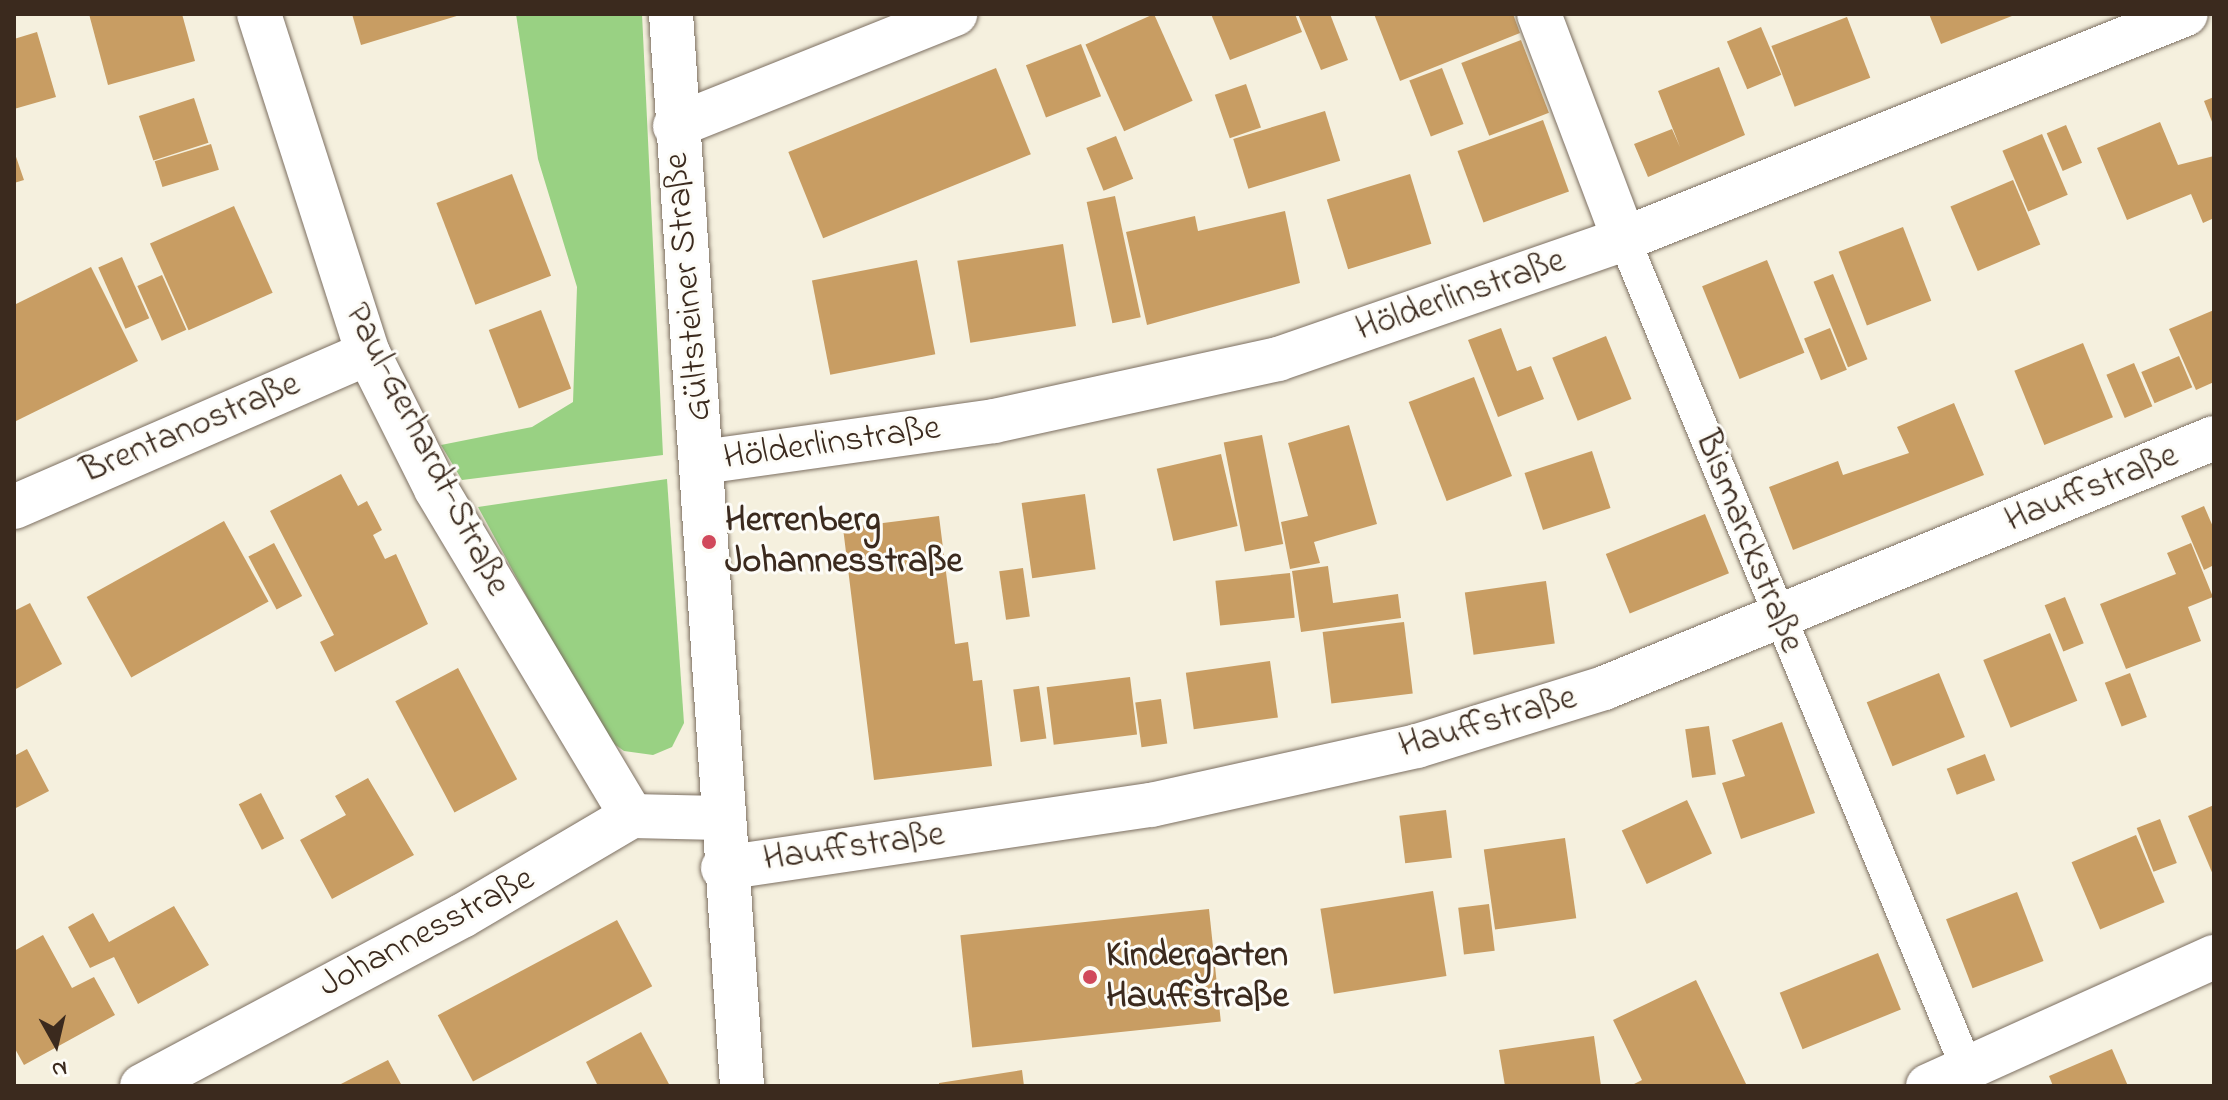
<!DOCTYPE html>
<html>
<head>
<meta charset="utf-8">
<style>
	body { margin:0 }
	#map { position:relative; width:2228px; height:1100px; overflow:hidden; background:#f5f0de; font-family:"Indie Flower",sans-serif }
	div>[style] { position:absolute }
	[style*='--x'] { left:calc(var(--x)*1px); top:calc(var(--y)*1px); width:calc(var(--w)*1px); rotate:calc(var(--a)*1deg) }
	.green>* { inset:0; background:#99d183 }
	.building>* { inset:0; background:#c89d63; transform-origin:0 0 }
	.roads { filter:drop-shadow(0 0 2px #7c6f61) drop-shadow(0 0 2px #7c6f61) }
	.lane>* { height:32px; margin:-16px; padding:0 16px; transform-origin:16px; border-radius:16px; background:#fff }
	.street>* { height:44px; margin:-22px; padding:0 22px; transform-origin:22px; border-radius:22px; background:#fff }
	.dots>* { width:22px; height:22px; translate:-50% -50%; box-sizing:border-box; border:4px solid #fdfcf7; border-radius:50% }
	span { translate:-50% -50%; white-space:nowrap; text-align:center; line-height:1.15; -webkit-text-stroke:6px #fdfcf7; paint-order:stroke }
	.street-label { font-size:36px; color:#3b2a1e }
	.poi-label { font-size:36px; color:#3b2a1e; font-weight:700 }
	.left { translate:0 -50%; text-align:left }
	.frame { position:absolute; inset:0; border:16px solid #3b2a1e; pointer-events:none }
	.north { position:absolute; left:16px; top:1004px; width:80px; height:80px; -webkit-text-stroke:6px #fdfcf7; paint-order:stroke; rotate:172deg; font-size:22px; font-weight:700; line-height:32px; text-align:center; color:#3b2a1e }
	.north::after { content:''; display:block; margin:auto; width:28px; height:36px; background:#3b2a1e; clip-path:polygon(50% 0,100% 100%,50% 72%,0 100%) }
</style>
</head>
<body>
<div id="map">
	<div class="green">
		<div style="clip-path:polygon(516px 14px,642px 14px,663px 455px,462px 480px,441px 445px,532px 427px,573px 402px,577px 287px,538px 159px)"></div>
		<div style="clip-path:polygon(667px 479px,684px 723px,672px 747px,653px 755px,624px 751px,603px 736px,478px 507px)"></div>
	</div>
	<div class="building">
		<div style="clip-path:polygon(89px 14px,182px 14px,195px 61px,108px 85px)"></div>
		<div style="clip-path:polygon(352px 14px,460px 14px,460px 15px,361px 45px)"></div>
		<div style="left:1154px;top:14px;width:95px;height:75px;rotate:66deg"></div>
		<div style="clip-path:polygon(1211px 14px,1295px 14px,1302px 32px,1230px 60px)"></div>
		<div style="clip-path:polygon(1298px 14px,1330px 14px,1348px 60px,1321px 70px)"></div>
		<div style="clip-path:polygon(1374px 14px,1513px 14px,1520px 33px,1400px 81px)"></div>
		<div style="clip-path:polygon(1929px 14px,2017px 14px,1941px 44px)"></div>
		<div style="left:1847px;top:17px;width:65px;height:81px;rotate:69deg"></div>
		<div style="left:1761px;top:27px;width:52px;height:37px;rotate:67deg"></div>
		<div style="clip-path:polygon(37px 32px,56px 97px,14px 109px,14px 39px)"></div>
		<div style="left:1521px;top:40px;width:78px;height:64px;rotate:69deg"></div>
		<div style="left:1081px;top:44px;width:56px;height:59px;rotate:69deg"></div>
		<div style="clip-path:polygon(1719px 67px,1745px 135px,1648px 177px,1634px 144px,1672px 129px,1680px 147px,1658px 91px)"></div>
		<div style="left:996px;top:68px;width:93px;height:224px;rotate:68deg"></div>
		<div style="left:1442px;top:68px;width:60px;height:35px;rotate:69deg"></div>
		<div style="left:1246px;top:84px;width:46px;height:33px;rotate:71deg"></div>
		<div style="clip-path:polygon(2214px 97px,2214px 127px,2204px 101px)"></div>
		<div style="left:194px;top:98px;width:47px;height:58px;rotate:72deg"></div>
		<div style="left:1325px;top:111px;width:52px;height:96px;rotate:73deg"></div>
		<div style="left:1543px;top:120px;width:76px;height:91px;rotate:70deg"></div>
		<div style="clip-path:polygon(2160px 122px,2178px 165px,2214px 156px,2214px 218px,2203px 223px,2191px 194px,2127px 220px,2097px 148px)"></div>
		<div style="left:2066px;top:125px;width:41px;height:21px;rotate:67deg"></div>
		<div style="left:2042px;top:134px;width:66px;height:43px;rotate:67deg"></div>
		<div style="left:1116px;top:136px;width:46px;height:32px;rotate:68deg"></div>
		<div style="left:211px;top:144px;width:27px;height:59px;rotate:73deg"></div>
		<div style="clip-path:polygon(14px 151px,24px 180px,14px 183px)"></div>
		<div style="left:512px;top:174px;width:109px;height:81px;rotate:69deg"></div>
		<div style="left:1410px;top:174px;width:73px;height:87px;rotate:73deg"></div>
		<div style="left:2013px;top:180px;width:70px;height:68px;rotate:67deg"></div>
		<div style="left:1115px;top:196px;width:124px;height:29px;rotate:78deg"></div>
		<div style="left:234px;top:206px;width:95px;height:92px;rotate:66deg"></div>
		<div style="clip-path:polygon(1285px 211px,1300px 283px,1147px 325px,1126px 232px,1195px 216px,1198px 231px)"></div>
		<div style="left:1903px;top:227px;width:79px;height:69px;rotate:69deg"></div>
		<div style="left:1063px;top:244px;width:83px;height:107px;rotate:81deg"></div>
		<div style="left:122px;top:257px;width:67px;height:26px;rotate:66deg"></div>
		<div style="left:917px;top:260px;width:96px;height:107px;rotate:79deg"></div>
		<div style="left:1767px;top:260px;width:100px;height:70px;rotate:68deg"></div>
		<div style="clip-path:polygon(91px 267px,138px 361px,14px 422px,14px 305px)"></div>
		<div style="left:1833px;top:274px;width:92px;height:21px;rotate:68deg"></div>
		<div style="left:162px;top:275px;width:60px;height:27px;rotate:66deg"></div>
		<div style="left:541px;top:310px;width:84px;height:56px;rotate:69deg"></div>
		<div style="clip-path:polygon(2214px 310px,2214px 382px,2196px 390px,2169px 329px)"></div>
		<div style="clip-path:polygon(1501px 328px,1517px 371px,1531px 366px,1544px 399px,1498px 417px,1468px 340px)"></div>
		<div style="left:1830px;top:328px;width:45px;height:28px;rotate:68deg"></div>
		<div style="left:1606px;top:336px;width:68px;height:58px;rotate:68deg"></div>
		<div style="left:2083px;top:343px;width:80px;height:74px;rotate:68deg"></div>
		<div style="left:2179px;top:356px;width:34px;height:41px;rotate:67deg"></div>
		<div style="left:2134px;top:363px;width:47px;height:30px;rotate:67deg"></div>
		<div style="left:1474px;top:377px;width:106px;height:70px;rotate:69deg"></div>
		<div style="clip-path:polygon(1954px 403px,1984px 475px,1793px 550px,1769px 487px,1838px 461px,1843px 475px,1909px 453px,1897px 427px)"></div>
		<div style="clip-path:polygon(1349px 425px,1377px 524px,1314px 542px,1320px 563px,1290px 569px,1281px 522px,1308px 516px,1288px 443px)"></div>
		<div style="left:1262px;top:435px;width:111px;height:39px;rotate:79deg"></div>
		<div style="left:1592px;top:451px;width:60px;height:71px;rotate:72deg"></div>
		<div style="left:1221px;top:454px;width:74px;height:66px;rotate:77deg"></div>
		<div style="clip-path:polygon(341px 474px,358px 506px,367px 501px,382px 530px,373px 535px,385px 559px,396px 554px,428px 624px,335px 672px,320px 642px,334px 635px,270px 511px)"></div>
		<div style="left:1085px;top:494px;width:76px;height:64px;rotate:82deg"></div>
		<div style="clip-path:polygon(2204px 506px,2214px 529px,2214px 565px,2204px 570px,2181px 516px)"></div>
		<div style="left:1705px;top:514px;width:64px;height:107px;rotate:68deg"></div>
		<div style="clip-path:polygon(939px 516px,955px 644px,968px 642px,973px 681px,982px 680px,992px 766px,874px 780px,843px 528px)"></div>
		<div style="left:224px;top:521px;width:92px;height:157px;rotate:61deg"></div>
		<div style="left:274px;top:543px;width:60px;height:29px;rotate:62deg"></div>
		<div style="clip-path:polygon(2191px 543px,2213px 597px,2188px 607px,2201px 641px,2126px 669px,2100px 604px,2176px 574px,2167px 553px)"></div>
		<div style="clip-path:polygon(1328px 566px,1333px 603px,1398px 594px,1401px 618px,1301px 632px,1292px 571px)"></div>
		<div style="left:1023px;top:568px;width:49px;height:24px;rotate:82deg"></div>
		<div style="left:1290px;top:573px;width:45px;height:75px;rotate:84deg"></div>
		<div style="left:1546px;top:581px;width:63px;height:82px;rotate:82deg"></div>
		<div style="left:2065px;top:597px;width:50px;height:22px;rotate:68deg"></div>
		<div style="clip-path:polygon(30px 603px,62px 664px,14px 690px,14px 611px)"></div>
		<div style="left:1404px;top:622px;width:72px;height:82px;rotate:83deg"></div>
		<div style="left:2050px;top:633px;width:73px;height:72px;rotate:68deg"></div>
		<div style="left:1270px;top:661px;width:57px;height:85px;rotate:82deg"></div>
		<div style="left:458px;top:668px;width:126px;height:71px;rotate:62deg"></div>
		<div style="left:1939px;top:673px;width:69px;height:78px;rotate:68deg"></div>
		<div style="left:2130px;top:673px;width:47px;height:27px;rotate:69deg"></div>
		<div style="left:1130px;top:677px;width:58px;height:84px;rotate:83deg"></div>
		<div style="left:1039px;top:686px;width:53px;height:26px;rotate:82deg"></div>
		<div style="left:1161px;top:699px;width:45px;height:26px;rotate:82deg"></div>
		<div style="clip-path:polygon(1782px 722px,1815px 813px,1741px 839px,1722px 783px,1745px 776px,1732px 740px)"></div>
		<div style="left:1709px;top:726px;width:49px;height:24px;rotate:82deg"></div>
		<div style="clip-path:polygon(27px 749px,49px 791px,14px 809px,14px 756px)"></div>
		<div style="left:1985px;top:754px;width:28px;height:41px;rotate:69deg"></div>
		<div style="clip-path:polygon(368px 778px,414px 855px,332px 899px,300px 840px,346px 815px,335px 796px)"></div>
		<div style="left:261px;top:793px;width:51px;height:25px;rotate:63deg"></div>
		<div style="left:1687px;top:800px;width:59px;height:72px;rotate:65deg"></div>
		<div style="clip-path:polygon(2214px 805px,2214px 877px,2188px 816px)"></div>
		<div style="left:1446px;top:810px;width:48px;height:47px;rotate:83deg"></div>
		<div style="left:2160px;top:819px;width:47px;height:25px;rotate:69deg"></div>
		<div style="left:2136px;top:835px;width:73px;height:70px;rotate:67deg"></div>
		<div style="left:1565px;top:838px;width:81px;height:82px;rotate:82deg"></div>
		<div style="left:1433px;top:891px;width:86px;height:114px;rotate:81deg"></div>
		<div style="left:2017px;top:892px;width:74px;height:76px;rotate:69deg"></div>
		<div style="left:1489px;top:904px;width:47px;height:31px;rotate:83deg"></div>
		<div style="clip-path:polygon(174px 906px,209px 965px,138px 1004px,114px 957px,90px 968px,68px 927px,93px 913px,109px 942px)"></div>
		<div style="left:1209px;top:909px;width:113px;height:250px;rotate:84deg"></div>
		<div style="left:617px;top:920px;width:75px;height:203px;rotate:62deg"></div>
		<div style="clip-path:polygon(43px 935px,72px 988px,94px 977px,115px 1015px,24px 1065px,14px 1047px,14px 951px)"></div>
		<div style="left:1878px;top:953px;width:61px;height:106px;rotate:68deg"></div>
		<div style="clip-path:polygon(1696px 980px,1747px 1086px,1630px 1086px,1642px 1080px,1613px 1020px)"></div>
		<div style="clip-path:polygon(641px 1032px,670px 1086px,598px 1086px,586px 1062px)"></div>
		<div style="clip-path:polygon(1594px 1036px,1601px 1086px,1505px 1086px,1499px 1050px)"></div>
		<div style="clip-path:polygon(2112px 1049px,2128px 1086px,2053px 1086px,2049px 1076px)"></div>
		<div style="clip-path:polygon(388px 1060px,402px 1086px,337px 1086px)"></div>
		<div style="clip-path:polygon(1022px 1070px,1024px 1086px,939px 1086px,939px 1083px)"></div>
	</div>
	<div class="roads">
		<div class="lane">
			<div style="--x:1624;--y:239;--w:895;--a:67.53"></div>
		</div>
		<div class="street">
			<div style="--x:259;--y:14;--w:356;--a:72.2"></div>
			<div style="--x:368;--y:353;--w:152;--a:63.4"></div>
			<div style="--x:436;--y:489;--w:381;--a:59.1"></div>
			<div style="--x:671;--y:14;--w:1074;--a:86.21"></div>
			<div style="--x:1539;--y:14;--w:241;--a:69.3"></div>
			<div style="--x:675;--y:126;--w:302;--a:-21.8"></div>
			<div style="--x:703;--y:462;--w:294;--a:-8"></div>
			<div style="--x:994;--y:421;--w:291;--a:-12.3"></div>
			<div style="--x:1278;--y:359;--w:366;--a:-19.1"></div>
			<div style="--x:1624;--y:239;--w:605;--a:-21.82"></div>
			<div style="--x:14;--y:507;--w:386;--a:-23.5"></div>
			<div style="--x:723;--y:868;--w:433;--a:-8.4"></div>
			<div style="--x:1151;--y:805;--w:272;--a:-12.5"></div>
			<div style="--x:1417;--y:746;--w:196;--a:-17.2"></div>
			<div style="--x:1604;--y:688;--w:659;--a:-22.29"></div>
			<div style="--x:142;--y:1086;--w:362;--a:-28"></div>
			<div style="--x:462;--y:916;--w:197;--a:-30.5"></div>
			<div style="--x:632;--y:816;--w:88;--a:1.3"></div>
			<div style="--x:1928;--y:1086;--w:314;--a:-24.3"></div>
		</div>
	</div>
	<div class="dots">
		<div style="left:709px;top:542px;background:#d1495b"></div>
		<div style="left:1090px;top:977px;background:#d1495b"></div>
	</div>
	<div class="street-label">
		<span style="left:689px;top:287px;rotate:-95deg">Gültsteiner Straße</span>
		<span style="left:1461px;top:296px;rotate:-19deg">Hölderlinstraße</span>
		<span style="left:191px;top:429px;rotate:-23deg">Brentanostraße</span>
		<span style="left:832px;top:444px;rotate:-8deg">Hölderlinstraße</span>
		<span style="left:426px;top:450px;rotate:63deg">Paul-Gerhardt-Straße</span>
		<span style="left:2092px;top:489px;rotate:-22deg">Hauffstraße</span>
		<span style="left:1748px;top:542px;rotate:68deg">Bismarckstraße</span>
		<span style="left:1488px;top:723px;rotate:-16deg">Hauffstraße</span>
		<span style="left:854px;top:848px;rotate:-8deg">Hauffstraße</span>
		<span style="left:427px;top:933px;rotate:-28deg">Johannesstraße</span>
	</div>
	<div class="poi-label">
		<span class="left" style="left:725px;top:542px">Herrenberg<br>Johannesstraße</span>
		<span class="left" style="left:1106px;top:977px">Kindergarten<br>Hauffstraße</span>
	</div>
	<div class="frame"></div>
	<div class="north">N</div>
</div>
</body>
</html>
